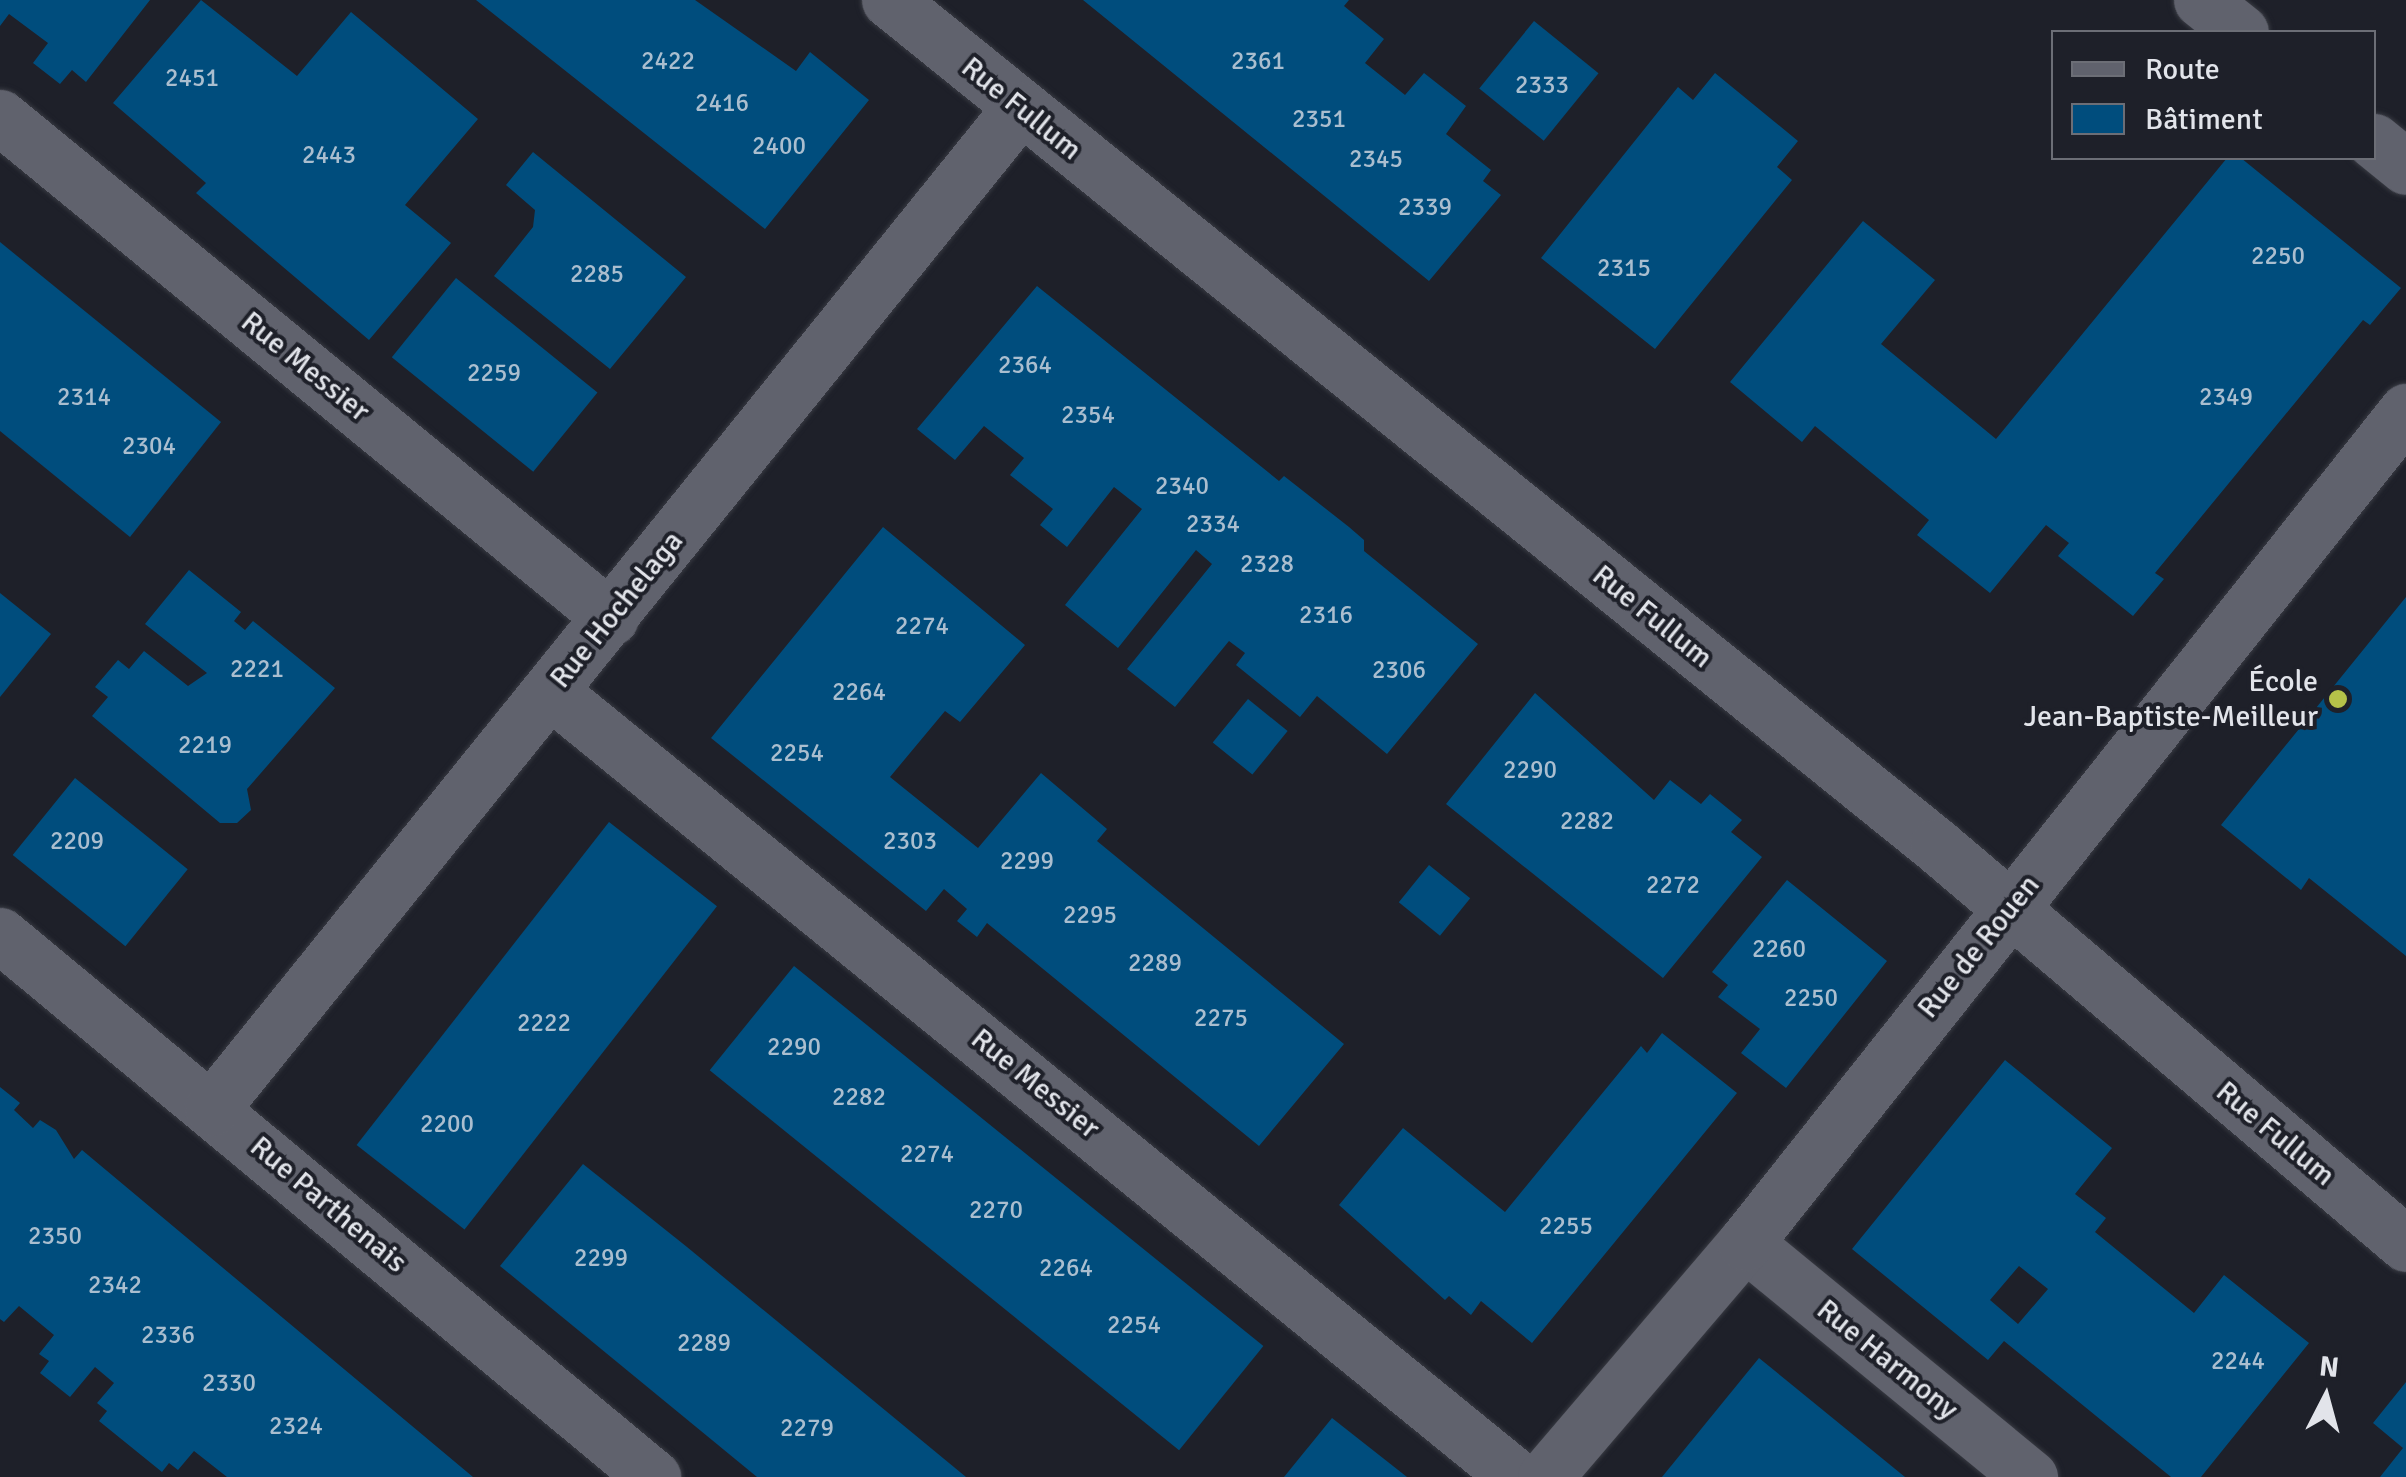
<!DOCTYPE html>
<html>
<head>
<meta charset="utf-8">
<style>
	body { margin:0 }
	#map { position:relative; width:2406px; height:1477px; overflow:hidden; background:#1e2029; font-family:Signika,sans-serif }
	div>[style] { position:absolute }
	[style*='--x'] { left:calc(var(--x)*1px); top:calc(var(--y)*1px); width:calc(var(--w)*1px); rotate:calc(var(--a)*1deg) }
	.building>* { inset:0; background:#004d7d; transform-origin:0 0 }
	.roads { filter:drop-shadow(0 0 2px #383a42) drop-shadow(0 0 2px #383a42) }
	.minor>* { height:55px; margin:-27.5px; padding:0 27.5px; transform-origin:27.5px; border-radius:27.5px; background:#60626d }
	.dots>* { width:28px; height:28px; translate:-50% -50%; box-sizing:border-box; border:5px solid #1e2029; border-radius:50% }
	span { translate:-50% -50%; white-space:nowrap; text-align:center; line-height:1.15; -webkit-text-stroke:8px #1e2029; paint-order:stroke }
	.number-label { font-size:25px; color:#aabecf }
	.number-label span { -webkit-text-stroke-width:0 }
	.street-label { font-size:30px; color:#e2e4ea }
	.poi-label { font-size:30px; color:#e2e4ea }
	.right { translate:-100% -50%; text-align:right }
	.legend { position:absolute; left:2051px; top:30px; width:325px; height:130px; box-sizing:border-box; background:#1e2029; border:2px solid #6c6e76; margin:0; padding:12px 18px; list-style:none; font-size:30px; color:#e2e4ea }
	.legend li { display:flex; align-items:center; gap:20px; height:50px }
	.legend b { width:50px; border:2px solid #6c6e76 }
	.north { position:absolute; left:2276px; top:1347px; width:100px; height:100px; -webkit-text-stroke:8px #1e2029; paint-order:stroke; rotate:6deg; font-size:28px; font-weight:700; line-height:40px; text-align:center; color:#e2e4ea }
	.north::after { content:''; display:block; margin:auto; width:35px; height:45px; background:#e2e4ea; clip-path:polygon(50% 0,100% 100%,50% 72%,0 100%) }
</style>
</head>
<body>
<div id="map">
	<div class="building">
		<div style="clip-path:polygon(0 0,150px 0,86px 82px,72px 70px,60px 84px,33px 63px,48px 43px,9px 14px,0 26px)"></div>
		<div style="clip-path:polygon(201px 0,297px 76px,351px 12px,478px 119px,405px 205px,451px 243px,369px 340px,196px 193px,206px 183px,113px 103px)"></div>
		<div style="clip-path:polygon(476px 0,695px 0,796px 71px,810px 52px,869px 100px,765px 229px)"></div>
		<div style="clip-path:polygon(1083px 0,1349px 0,1344px 6px,1384px 39px,1365px 63px,1405px 95px,1424px 73px,1466px 106px,1446px 134px,1491px 170px,1483px 181px,1501px 195px,1429px 281px)"></div>
		<div style="left:1534px;top:21px;width:83px;height:87px;rotate:39deg"></div>
		<div style="clip-path:polygon(1715px 73px,1798px 141px,1777px 167px,1792px 180px,1655px 349px,1541px 258px,1678px 87px,1693px 100px)"></div>
		<div style="clip-path:polygon(533px 152px,686px 277px,610px 369px,494px 276px,533px 227px,535px 210px,506px 185px)"></div>
		<div style="clip-path:polygon(2227px 158px,2241px 158px,2401px 288px,2370px 325px,2363px 320px,2155px 573px,2164px 579px,2133px 616px,2058px 556px,2069px 543px,2046px 525px,1990px 593px,1917px 535px,1929px 520px,1815px 426px,1802px 442px,1730px 382px,1863px 221px,1935px 280px,1881px 344px,1996px 439px)"></div>
		<div style="clip-path:polygon(0 242px,221px 422px,130px 537px,0 431px)"></div>
		<div style="left:456px;top:278px;width:182px;height:102px;rotate:39deg"></div>
		<div style="clip-path:polygon(1037px 286px,1279px 481px,1284px 476px,1349px 527px,1364px 540px,1364px 551px,1478px 644px,1387px 754px,1317px 696px,1300px 717px,1236px 665px,1245px 653px,1229px 641px,1175px 707px,1127px 669px,1212px 564px,1196px 550px,1118px 648px,1065px 605px,1142px 509px,1114px 487px,1067px 547px,1040px 525px,1053px 509px,1010px 475px,1024px 458px,984px 426px,955px 460px,917px 429px)"></div>
		<div style="clip-path:polygon(883px 527px,1025px 645px,960px 722px,945px 711px,890px 777px,978px 848px,1041px 773px,1107px 829px,1097px 841px,1344px 1044px,1259px 1146px,987px 923px,977px 937px,957px 921px,967px 909px,944px 889px,926px 911px,711px 738px)"></div>
		<div style="clip-path:polygon(189px 570px,241px 612px,234px 621px,245px 630px,253px 621px,335px 688px,247px 789px,251px 810px,237px 823px,220px 823px,92px 716px,108px 697px,95px 687px,118px 660px,129px 669px,144px 651px,188px 686px,207px 673px,145px 624px)"></div>
		<div style="clip-path:polygon(0 593px,51px 634px,0 697px)"></div>
		<div style="clip-path:polygon(2406px 597px,2406px 956px,2309px 878px,2301px 890px,2221px 825px)"></div>
		<div style="clip-path:polygon(1535px 693px,1654px 800px,1670px 780px,1701px 804px,1710px 794px,1742px 820px,1731px 832px,1762px 857px,1663px 978px,1446px 804px)"></div>
		<div style="left:1248px;top:699px;width:51px;height:56px;rotate:39deg"></div>
		<div style="left:75px;top:778px;width:145px;height:99px;rotate:39deg"></div>
		<div style="left:609px;top:822px;width:137px;height:410px;rotate:38deg"></div>
		<div style="left:1429px;top:865px;width:53px;height:48px;rotate:39deg"></div>
		<div style="clip-path:polygon(1787px 880px,1887px 961px,1786px 1088px,1741px 1053px,1760px 1029px,1718px 997px,1728px 985px,1712px 972px)"></div>
		<div style="left:794px;top:966px;width:604px;height:134px;rotate:39deg"></div>
		<div style="clip-path:polygon(1662px 1033px,1737px 1093px,1532px 1343px,1481px 1301px,1471px 1315px,1449px 1296px,1445px 1300px,1339px 1205px,1403px 1128px,1505px 1212px,1641px 1046px,1647px 1053px)"></div>
		<div style="clip-path:polygon(evenodd,2005px 1060px,2112px 1148px,2075px 1194px,2106px 1218px,2095px 1232px,2194px 1313px,2224px 1275px,2309px 1343px,2201px 1477px,2171px 1477px,2004px 1341px,1988px 1360px,1852px 1249px,2005px 1060px,2019px 1266px,2048px 1289px,2018px 1324px,1990px 1300px,2019px 1266px)"></div>
		<div style="clip-path:polygon(0 1087px,20px 1103px,14px 1110px,33px 1128px,40px 1120px,56px 1130px,74px 1159px,82px 1150px,473px 1477px,227px 1477px,194px 1451px,178px 1470px,169px 1463px,162px 1472px,99px 1421px,107px 1411px,97px 1403px,114px 1383px,95px 1367px,70px 1397px,40px 1373px,49px 1361px,39px 1354px,54px 1335px,19px 1306px,4px 1322px,0 1319px)"></div>
		<div style="clip-path:polygon(583px 1164px,687px 1247px,966px 1477px,757px 1477px,500px 1266px)"></div>
		<div style="clip-path:polygon(1759px 1358px,1905px 1477px,1662px 1477px)"></div>
		<div style="clip-path:polygon(2406px 1382px,2406px 1477px,2380px 1477px,2403px 1448px,2373px 1423px)"></div>
		<div style="clip-path:polygon(1332px 1418px,1407px 1477px,1284px 1477px)"></div>
	</div>
	<div class="roads">
		<div class="minor">
			<div style="--x:889;--y:0;--w:1347;--a:38.91"></div>
			<div style="--x:1937;--y:846;--w:615;--a:40.32"></div>
			<div style="--x:2201;--y:0;--w:51;--a:38.7"></div>
			<div style="--x:0;--y:117;--w:790;--a:39.35"></div>
			<div style="--x:2374;--y:141;--w:41;--a:39.1"></div>
			<div style="--x:551;--y:692;--w:1244;--a:39.13"></div>
			<div style="--x:0;--y:935;--w:849;--a:39.69"></div>
			<div style="--x:212;--y:1108;--w:1284;--a:-51.07"></div>
			<div style="--x:1745;--y:1243;--w:369;--a:39.4"></div>
			<div style="--x:1545;--y:1477;--w:308;--a:-49.5"></div>
			<div style="--x:1745;--y:1243;--w:1063;--a:-51.53"></div>
		</div>
	</div>
	<div class="dots">
		<div style="left:2338px;top:699px;background:#b5c249"></div>
	</div>
	<div class="number-label">
		<span style="left:668px;top:61px">2422</span>
		<span style="left:1258px;top:61px">2361</span>
		<span style="left:192px;top:78px">2451</span>
		<span style="left:1542px;top:85px">2333</span>
		<span style="left:722px;top:103px">2416</span>
		<span style="left:1319px;top:119px">2351</span>
		<span style="left:779px;top:146px">2400</span>
		<span style="left:329px;top:155px">2443</span>
		<span style="left:1376px;top:159px">2345</span>
		<span style="left:1425px;top:207px">2339</span>
		<span style="left:2278px;top:256px">2250</span>
		<span style="left:1624px;top:268px">2315</span>
		<span style="left:597px;top:274px">2285</span>
		<span style="left:1025px;top:365px">2364</span>
		<span style="left:494px;top:373px">2259</span>
		<span style="left:84px;top:397px">2314</span>
		<span style="left:2226px;top:397px">2349</span>
		<span style="left:1088px;top:415px">2354</span>
		<span style="left:149px;top:446px">2304</span>
		<span style="left:1182px;top:486px">2340</span>
		<span style="left:1213px;top:524px">2334</span>
		<span style="left:1267px;top:564px">2328</span>
		<span style="left:1326px;top:615px">2316</span>
		<span style="left:922px;top:626px">2274</span>
		<span style="left:257px;top:669px">2221</span>
		<span style="left:1399px;top:670px">2306</span>
		<span style="left:859px;top:692px">2264</span>
		<span style="left:205px;top:745px">2219</span>
		<span style="left:797px;top:753px">2254</span>
		<span style="left:1530px;top:770px">2290</span>
		<span style="left:1587px;top:821px">2282</span>
		<span style="left:77px;top:841px">2209</span>
		<span style="left:910px;top:841px">2303</span>
		<span style="left:1027px;top:861px">2299</span>
		<span style="left:1673px;top:885px">2272</span>
		<span style="left:1090px;top:915px">2295</span>
		<span style="left:1779px;top:949px">2260</span>
		<span style="left:1155px;top:963px">2289</span>
		<span style="left:1811px;top:998px">2250</span>
		<span style="left:1221px;top:1018px">2275</span>
		<span style="left:544px;top:1023px">2222</span>
		<span style="left:794px;top:1047px">2290</span>
		<span style="left:859px;top:1097px">2282</span>
		<span style="left:447px;top:1124px">2200</span>
		<span style="left:927px;top:1154px">2274</span>
		<span style="left:996px;top:1210px">2270</span>
		<span style="left:1566px;top:1226px">2255</span>
		<span style="left:55px;top:1236px">2350</span>
		<span style="left:601px;top:1258px">2299</span>
		<span style="left:1066px;top:1268px">2264</span>
		<span style="left:115px;top:1285px">2342</span>
		<span style="left:1134px;top:1325px">2254</span>
		<span style="left:168px;top:1335px">2336</span>
		<span style="left:704px;top:1343px">2289</span>
		<span style="left:2238px;top:1361px">2244</span>
		<span style="left:229px;top:1383px">2330</span>
		<span style="left:296px;top:1426px">2324</span>
		<span style="left:807px;top:1428px">2279</span>
	</div>
	<div class="street-label">
		<span style="left:1021px;top:109px;rotate:39deg">Rue Fullum</span>
		<span style="left:305px;top:367px;rotate:39deg">Rue Messier</span>
		<span style="left:617px;top:610px;rotate:-51deg">Rue Hochelaga</span>
		<span style="left:1652px;top:617px;rotate:39deg">Rue Fullum</span>
		<span style="left:1979px;top:947px;rotate:-51deg">Rue de Rouen</span>
		<span style="left:1035px;top:1084px;rotate:39deg">Rue Messier</span>
		<span style="left:2275px;top:1134px;rotate:40deg">Rue Fullum</span>
		<span style="left:328px;top:1205px;rotate:40deg">Rue Parthenais</span>
		<span style="left:1887px;top:1360px;rotate:39deg">Rue Harmony</span>
	</div>
	<div class="poi-label">
		<span class="right" style="left:2318px;top:699px">École<br>Jean-Baptiste-Meilleur</span>
	</div>
	<ul class="legend">
	<li><b style="height:12px;background:#60626d"></b>Route</li>
	<li><b style="height:28px;background:#004d7d"></b>Bâtiment</li>
	</ul>
	<div class="north">N</div>
</div>
</body>
</html>
